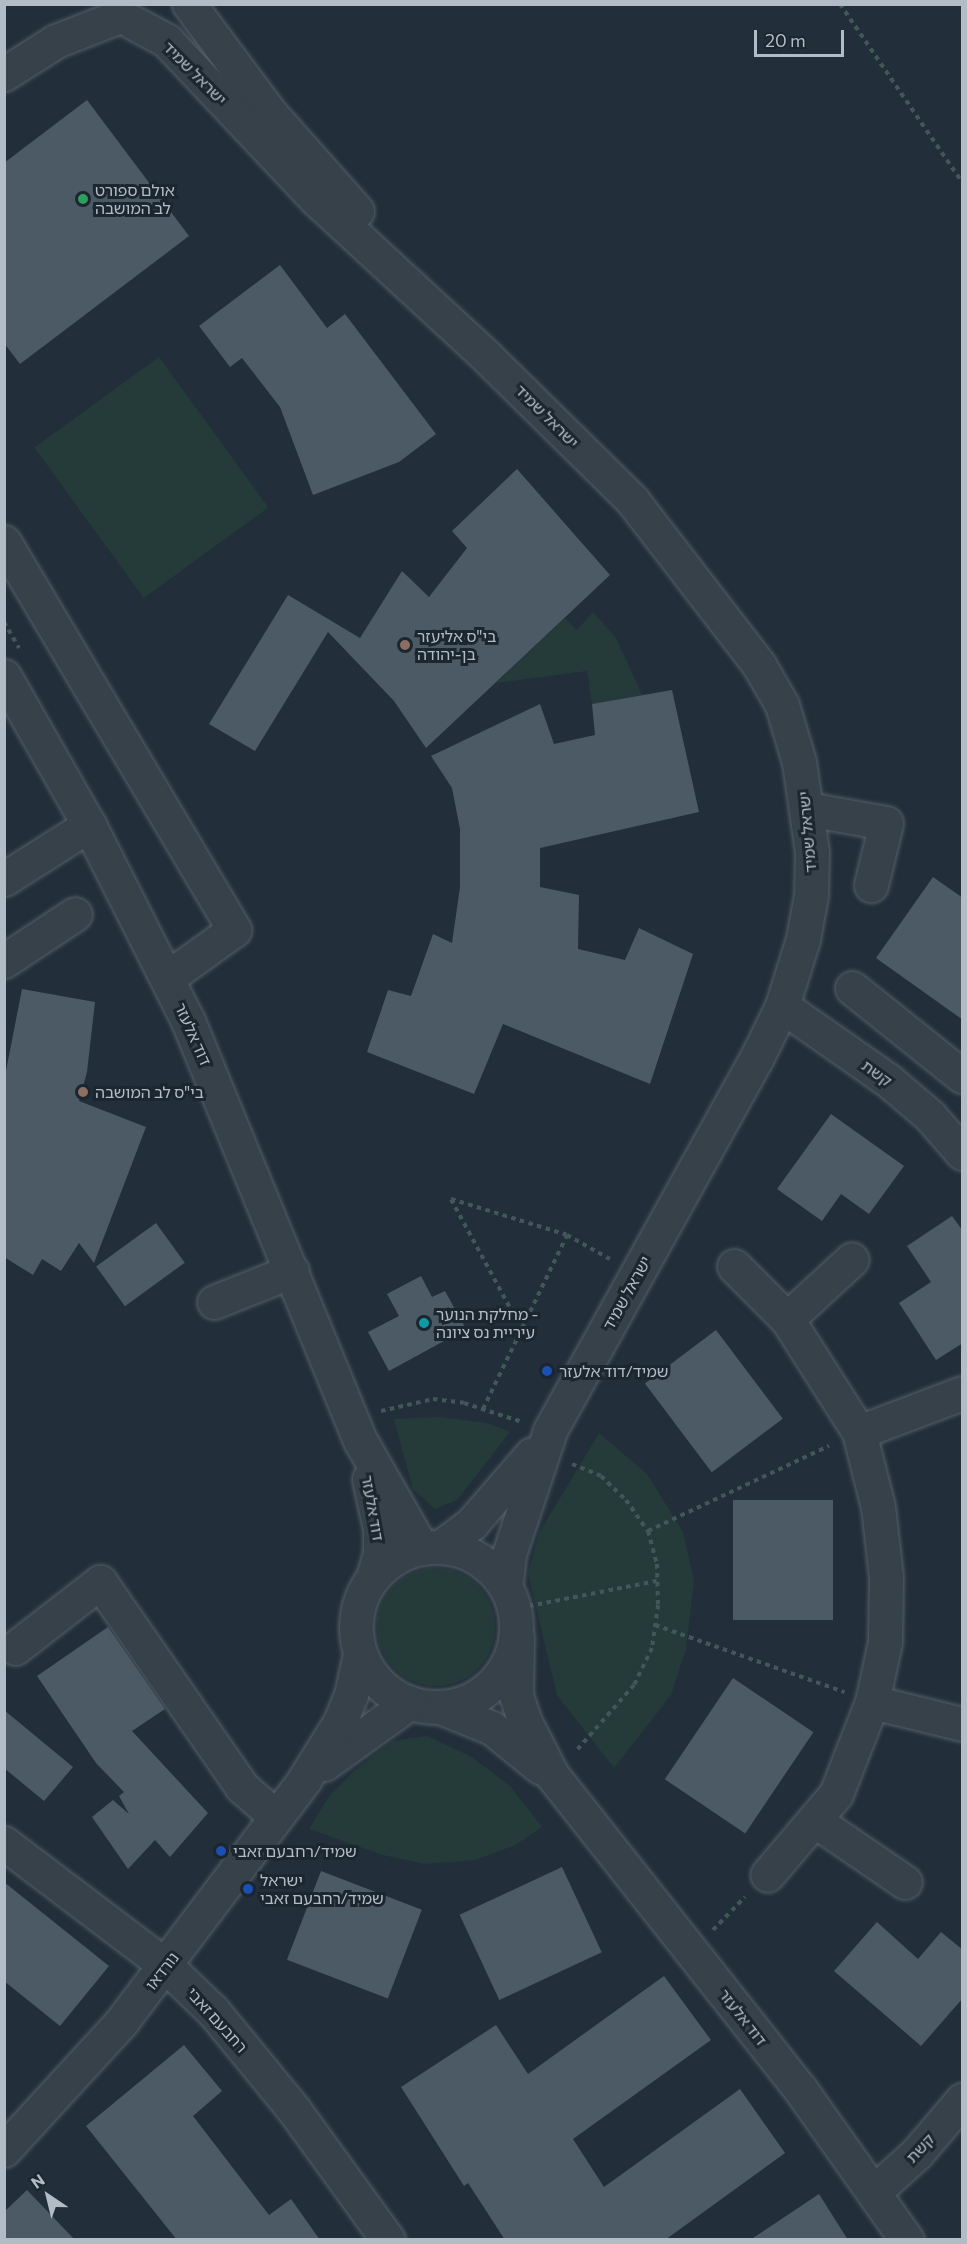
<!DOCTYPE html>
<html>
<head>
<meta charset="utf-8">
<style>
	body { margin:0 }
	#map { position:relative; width:967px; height:2244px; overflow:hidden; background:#222f3a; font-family:Commissioner,"Noto Sans Hebrew",sans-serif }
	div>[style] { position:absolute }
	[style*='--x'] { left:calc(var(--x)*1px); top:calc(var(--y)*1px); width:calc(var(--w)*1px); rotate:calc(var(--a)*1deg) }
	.green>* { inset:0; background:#243b3a; transform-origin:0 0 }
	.round { border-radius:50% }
	.building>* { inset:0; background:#4b5a65; transform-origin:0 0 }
	.path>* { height:4px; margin-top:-2px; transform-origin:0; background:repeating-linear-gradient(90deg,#425757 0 4.5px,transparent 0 9px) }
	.roads { filter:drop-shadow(0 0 2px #545f68) drop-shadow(0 0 2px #545f68) }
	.minor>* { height:33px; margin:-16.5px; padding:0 16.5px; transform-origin:16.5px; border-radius:16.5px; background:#36414a }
	.minor>.ring { margin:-16.5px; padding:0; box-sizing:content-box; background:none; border:33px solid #36414a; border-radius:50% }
	.dots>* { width:16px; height:16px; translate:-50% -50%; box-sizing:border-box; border:3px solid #1b262f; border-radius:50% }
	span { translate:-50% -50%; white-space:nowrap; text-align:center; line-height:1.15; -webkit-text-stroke:6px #1b262f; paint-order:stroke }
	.street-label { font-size:16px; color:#b1bcc6 }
	.poi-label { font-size:16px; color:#b1bcc6 }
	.left { translate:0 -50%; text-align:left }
	.frame { position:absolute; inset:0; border:6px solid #b1bcc6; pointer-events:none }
	.north { position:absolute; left:18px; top:2166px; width:60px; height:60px; -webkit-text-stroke:4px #1b262f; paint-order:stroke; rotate:325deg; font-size:16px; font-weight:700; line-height:24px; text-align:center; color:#b1bcc6 }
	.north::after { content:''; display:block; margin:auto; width:21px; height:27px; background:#b1bcc6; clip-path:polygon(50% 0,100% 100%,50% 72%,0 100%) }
	.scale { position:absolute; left:754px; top:30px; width:90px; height:27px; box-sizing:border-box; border:3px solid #b1bcc6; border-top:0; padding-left:8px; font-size:18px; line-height:21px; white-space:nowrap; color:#b1bcc6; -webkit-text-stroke:4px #1b262f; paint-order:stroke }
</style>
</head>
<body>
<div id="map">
	<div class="green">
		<div style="left:159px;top:357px;width:186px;height:154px;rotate:54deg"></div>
		<div style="clip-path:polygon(593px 612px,616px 638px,642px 695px,592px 704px,587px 671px,496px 683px,565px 618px,577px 630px)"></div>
		<div style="clip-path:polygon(440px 1417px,487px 1423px,510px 1432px,457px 1500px,435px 1509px,413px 1489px,394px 1419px)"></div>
		<div style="clip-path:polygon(599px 1433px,647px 1474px,683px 1532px,694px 1580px,686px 1649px,671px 1695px,614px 1768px,557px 1695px,528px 1574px,539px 1533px)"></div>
		<div class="round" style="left:377px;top:1568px;width:118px;height:118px"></div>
		<div style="clip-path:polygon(427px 1736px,472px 1757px,510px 1786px,542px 1827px,515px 1845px,475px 1860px,425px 1864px,383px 1855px,309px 1829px,330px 1795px,356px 1769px,392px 1741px)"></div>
	</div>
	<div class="building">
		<div style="clip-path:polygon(87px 100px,189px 236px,20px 364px,4px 343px,4px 163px)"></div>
		<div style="clip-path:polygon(280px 265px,327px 328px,345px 314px,436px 434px,399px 462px,313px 495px,280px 407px,242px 358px,230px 367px,199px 326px)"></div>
		<div style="clip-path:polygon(517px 469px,610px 575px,426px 748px,394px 701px,328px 632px,255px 751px,209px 724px,288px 595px,360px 638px,402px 571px,429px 597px,467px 548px,452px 531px)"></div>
		<div style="clip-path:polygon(672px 690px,699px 812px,540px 848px,540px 887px,579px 895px,578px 949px,625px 960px,639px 928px,693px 954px,650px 1084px,503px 1024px,474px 1094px,367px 1052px,388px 990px,411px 996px,433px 934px,452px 943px,460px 887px,460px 829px,452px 788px,431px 756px,540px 704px,554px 744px,595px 735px,592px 704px)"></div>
		<div style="clip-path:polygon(933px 877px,963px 898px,963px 1020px,876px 958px)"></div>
		<div style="clip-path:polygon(22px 989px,95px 1002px,87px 1072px,79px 1101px,146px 1127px,94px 1263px,79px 1243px,61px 1271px,42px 1259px,33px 1275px,4px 1257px,4px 1081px)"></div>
		<div style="clip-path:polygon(831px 1114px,904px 1166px,869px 1214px,841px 1194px,822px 1221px,777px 1189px)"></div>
		<div style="clip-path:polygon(952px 1216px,963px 1231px,963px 1343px,936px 1360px,899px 1303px,931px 1282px,907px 1246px)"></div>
		<div style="left:156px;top:1223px;width:49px;height:74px;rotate:54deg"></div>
		<div style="clip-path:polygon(421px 1276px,432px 1297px,445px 1291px,466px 1329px,389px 1371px,368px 1332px,399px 1316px,387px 1294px)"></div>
		<div style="left:716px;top:1330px;width:111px;height:89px;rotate:53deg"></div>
		<div style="left:833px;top:1500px;width:120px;height:100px;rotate:90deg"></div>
		<div style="clip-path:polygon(108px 1627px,165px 1709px,132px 1731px,208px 1813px,170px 1857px,155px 1840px,128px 1869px,92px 1817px,113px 1800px,129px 1814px,119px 1796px,124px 1792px,96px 1763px,37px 1676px)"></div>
		<div style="left:733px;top:1678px;width:97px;height:122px;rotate:34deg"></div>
		<div style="clip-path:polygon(4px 1710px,73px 1767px,44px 1801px,4px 1768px)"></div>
		<div style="left:562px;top:1867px;width:94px;height:113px;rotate:65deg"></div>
		<div style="left:321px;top:1871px;width:108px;height:95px;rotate:21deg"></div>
		<div style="clip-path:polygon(4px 1882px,109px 1966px,60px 2026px,4px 1981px)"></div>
		<div style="clip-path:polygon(877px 1922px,918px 1959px,941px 1932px,963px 1950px,963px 1998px,921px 2046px,834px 1971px)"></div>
		<div style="clip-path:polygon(664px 1976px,711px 2040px,573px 2139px,604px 2187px,740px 2089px,785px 2153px,665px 2240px,505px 2240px,468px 2183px,464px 2186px,401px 2087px,496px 2025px,528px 2074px)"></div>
		<div style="clip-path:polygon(184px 2045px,222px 2091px,193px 2116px,269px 2215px,291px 2199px,320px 2240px,177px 2240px,86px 2126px)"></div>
		<div style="clip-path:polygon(27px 2190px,75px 2240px,4px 2240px,4px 2212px)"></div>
		<div style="clip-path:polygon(819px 2194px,848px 2240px,750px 2240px)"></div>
	</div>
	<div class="path">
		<div style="--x:840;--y:4;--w:216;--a:55.6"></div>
		<div style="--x:4;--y:622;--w:30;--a:60"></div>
		<div style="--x:522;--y:1330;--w:149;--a:-118.5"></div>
		<div style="--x:451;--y:1199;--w:121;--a:17.2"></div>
		<div style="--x:567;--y:1235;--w:49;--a:29.2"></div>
		<div style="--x:483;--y:1409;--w:193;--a:-64.2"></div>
		<div style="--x:381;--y:1411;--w:53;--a:-13"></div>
		<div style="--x:433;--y:1399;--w:31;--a:7"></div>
		<div style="--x:464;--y:1403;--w:61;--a:18.1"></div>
		<div style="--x:572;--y:1464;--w:31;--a:22"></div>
		<div style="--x:601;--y:1476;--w:35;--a:44"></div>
		<div style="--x:626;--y:1500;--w:38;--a:55"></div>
		<div style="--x:648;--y:1531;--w:34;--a:75"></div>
		<div style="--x:657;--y:1564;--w:41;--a:88.6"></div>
		<div style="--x:658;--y:1605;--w:43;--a:97.9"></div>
		<div style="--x:652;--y:1648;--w:41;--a:115.9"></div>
		<div style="--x:634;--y:1685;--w:88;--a:131.3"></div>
		<div style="--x:648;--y:1531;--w:200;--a:-25.2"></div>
		<div style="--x:529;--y:1606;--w:130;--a:-11.1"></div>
		<div style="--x:655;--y:1625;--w:201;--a:19.5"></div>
		<div style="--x:713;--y:1930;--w:46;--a:-45.9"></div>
	</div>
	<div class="roads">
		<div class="minor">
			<div style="--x:189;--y:4;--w:136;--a:53.4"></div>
			<div style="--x:270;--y:113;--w:131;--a:48.4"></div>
			<div style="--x:132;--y:22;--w:40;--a:28"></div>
			<div style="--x:167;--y:41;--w:217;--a:46.7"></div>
			<div style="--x:316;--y:199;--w:231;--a:42.7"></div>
			<div style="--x:486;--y:356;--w:205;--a:44.6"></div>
			<div style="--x:632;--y:500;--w:208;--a:52.4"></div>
			<div style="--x:759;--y:665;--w:46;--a:60.1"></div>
			<div style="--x:782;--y:705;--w:59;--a:73.4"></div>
			<div style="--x:799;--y:762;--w:91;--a:81.8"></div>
			<div style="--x:812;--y:852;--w:43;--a:91.3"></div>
			<div style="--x:811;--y:895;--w:45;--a:100.3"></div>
			<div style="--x:803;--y:939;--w:70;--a:107.4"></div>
			<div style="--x:782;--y:1006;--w:57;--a:116.1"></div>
			<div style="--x:757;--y:1057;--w:427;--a:119"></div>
			<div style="--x:550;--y:1431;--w:130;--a:108.4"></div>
			<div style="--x:509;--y:1554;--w:31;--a:96"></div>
			<div style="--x:4;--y:74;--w:62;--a:-32.4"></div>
			<div style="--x:56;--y:41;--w:66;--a:-21.5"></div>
			<div style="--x:4;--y:542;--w:451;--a:59.3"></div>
			<div style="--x:234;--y:930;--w:82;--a:144.4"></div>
			<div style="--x:4;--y:676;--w:172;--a:60.3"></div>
			<div style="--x:89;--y:825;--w:220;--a:63.2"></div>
			<div style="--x:188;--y:1021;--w:455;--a:67.7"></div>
			<div style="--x:361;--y:1442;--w:121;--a:60.3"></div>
			<div style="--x:807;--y:809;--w:80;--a:10"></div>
			<div style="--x:886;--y:823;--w:64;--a:103.6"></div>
			<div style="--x:4;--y:879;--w:101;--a:-32.4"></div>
			<div style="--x:4;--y:961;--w:85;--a:-33.5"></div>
			<div style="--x:852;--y:988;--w:141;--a:38.7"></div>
			<div style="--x:782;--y:1006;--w:131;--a:35"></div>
			<div style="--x:889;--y:1081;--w:54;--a:40.5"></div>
			<div style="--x:930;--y:1116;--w:49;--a:49.1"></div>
			<div style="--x:734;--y:1266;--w:75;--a:45"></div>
			<div style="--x:787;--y:1319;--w:134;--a:57.5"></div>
			<div style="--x:859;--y:1432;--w:77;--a:75.8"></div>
			<div style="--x:878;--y:1507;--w:70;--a:83.5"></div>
			<div style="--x:886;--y:1577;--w:65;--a:90.9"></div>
			<div style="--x:885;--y:1642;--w:61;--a:102.2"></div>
			<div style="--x:872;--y:1702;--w:99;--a:111.4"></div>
			<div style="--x:836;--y:1794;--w:106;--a:130.4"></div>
			<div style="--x:214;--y:1302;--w:84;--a:-21.7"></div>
			<div style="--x:787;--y:1319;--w:88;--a:-42.7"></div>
			<div style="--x:859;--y:1432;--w:110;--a:-20.7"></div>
			<div style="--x:369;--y:1479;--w:51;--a:77.6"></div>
			<div style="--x:380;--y:1529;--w:24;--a:90"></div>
			<div style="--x:380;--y:1553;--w:22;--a:106"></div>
			<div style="--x:442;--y:1546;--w:38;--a:-37"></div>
			<div style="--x:472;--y:1523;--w:91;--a:-49"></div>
			<div class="ring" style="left:356px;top:1547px;width:127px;height:127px"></div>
			<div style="--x:517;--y:1637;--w:58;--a:91"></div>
			<div style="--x:516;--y:1695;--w:28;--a:72"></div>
			<div style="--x:525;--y:1722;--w:59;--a:63"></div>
			<div style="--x:552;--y:1775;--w:400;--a:51.7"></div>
			<div style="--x:800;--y:2089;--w:185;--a:54.7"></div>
			<div style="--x:15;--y:1648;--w:108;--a:-37.8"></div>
			<div style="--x:100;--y:1582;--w:249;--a:55.3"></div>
			<div style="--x:242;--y:1787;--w:45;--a:41.4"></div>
			<div style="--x:872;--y:1702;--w:93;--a:13.7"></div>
			<div style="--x:440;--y:1707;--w:56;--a:22"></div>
			<div style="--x:492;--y:1728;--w:62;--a:39.1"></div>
			<div style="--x:324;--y:1764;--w:105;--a:-35.7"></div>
			<div style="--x:814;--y:1820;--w:110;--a:34.3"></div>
			<div style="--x:4;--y:1843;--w:203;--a:37.2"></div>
			<div style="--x:166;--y:1966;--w:65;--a:43.8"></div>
			<div style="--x:213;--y:2011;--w:128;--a:50.7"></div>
			<div style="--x:294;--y:2110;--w:160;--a:54.1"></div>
			<div style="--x:4;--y:2150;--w:175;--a:-47.5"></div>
			<div style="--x:122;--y:2021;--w:302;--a:-52.9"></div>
			<div style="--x:304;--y:1780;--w:68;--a:-58.2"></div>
			<div style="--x:340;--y:1722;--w:29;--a:-68"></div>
			<div style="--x:351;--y:1695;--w:42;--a:-77.6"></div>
			<div style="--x:874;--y:2192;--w:58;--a:-42.2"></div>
			<div style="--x:917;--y:2153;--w:70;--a:-49.7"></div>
		</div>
	</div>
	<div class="dots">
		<div style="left:83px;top:199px;background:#2e9e5b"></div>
		<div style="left:405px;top:645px;background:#8d6e63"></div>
		<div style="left:83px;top:1092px;background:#8d6e63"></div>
		<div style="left:424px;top:1323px;background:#0f9aa8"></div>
		<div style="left:547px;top:1371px;background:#1a4fb4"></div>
		<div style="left:221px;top:1851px;background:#1a4fb4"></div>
		<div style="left:248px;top:1889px;background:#1a4fb4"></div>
	</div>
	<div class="street-label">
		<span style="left:195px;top:73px;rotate:45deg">ישראל שמיד</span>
		<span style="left:547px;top:416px;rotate:45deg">ישראל שמיד</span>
		<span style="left:807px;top:832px;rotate:-95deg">ישראל שמיד</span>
		<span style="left:193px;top:1034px;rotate:66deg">דוד אלעזר</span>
		<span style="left:877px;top:1073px;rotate:36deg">קשת</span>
		<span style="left:627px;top:1293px;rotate:-61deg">ישראל שמיד</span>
		<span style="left:373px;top:1508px;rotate:80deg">דוד אלעזר</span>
		<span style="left:162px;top:1971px;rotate:-52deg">נורדאו</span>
		<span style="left:743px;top:2017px;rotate:52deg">דוד אלעזר</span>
		<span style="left:217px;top:2020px;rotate:48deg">רחבעם זאבי</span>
		<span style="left:920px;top:2148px;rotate:-47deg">קשת</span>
	</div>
	<div class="poi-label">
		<span class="left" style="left:95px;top:199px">אולם ספורט<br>לב המושבה</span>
		<span class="left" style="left:417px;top:645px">בי"ס אליעזר<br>בן-יהודה</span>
		<span class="left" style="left:95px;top:1092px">בי"ס לב המושבה</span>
		<span class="left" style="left:436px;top:1323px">מחלקת הנוער -<br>עיריית נס ציונה</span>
		<span class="left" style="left:559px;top:1371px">שמיד/דוד אלעזר</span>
		<span class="left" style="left:233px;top:1851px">שמיד/רחבעם זאבי</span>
		<span class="left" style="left:260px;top:1889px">ישראל<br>שמיד/רחבעם זאבי</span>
	</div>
	<div class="frame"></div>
	<div class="north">N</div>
	<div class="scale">20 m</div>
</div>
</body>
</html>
